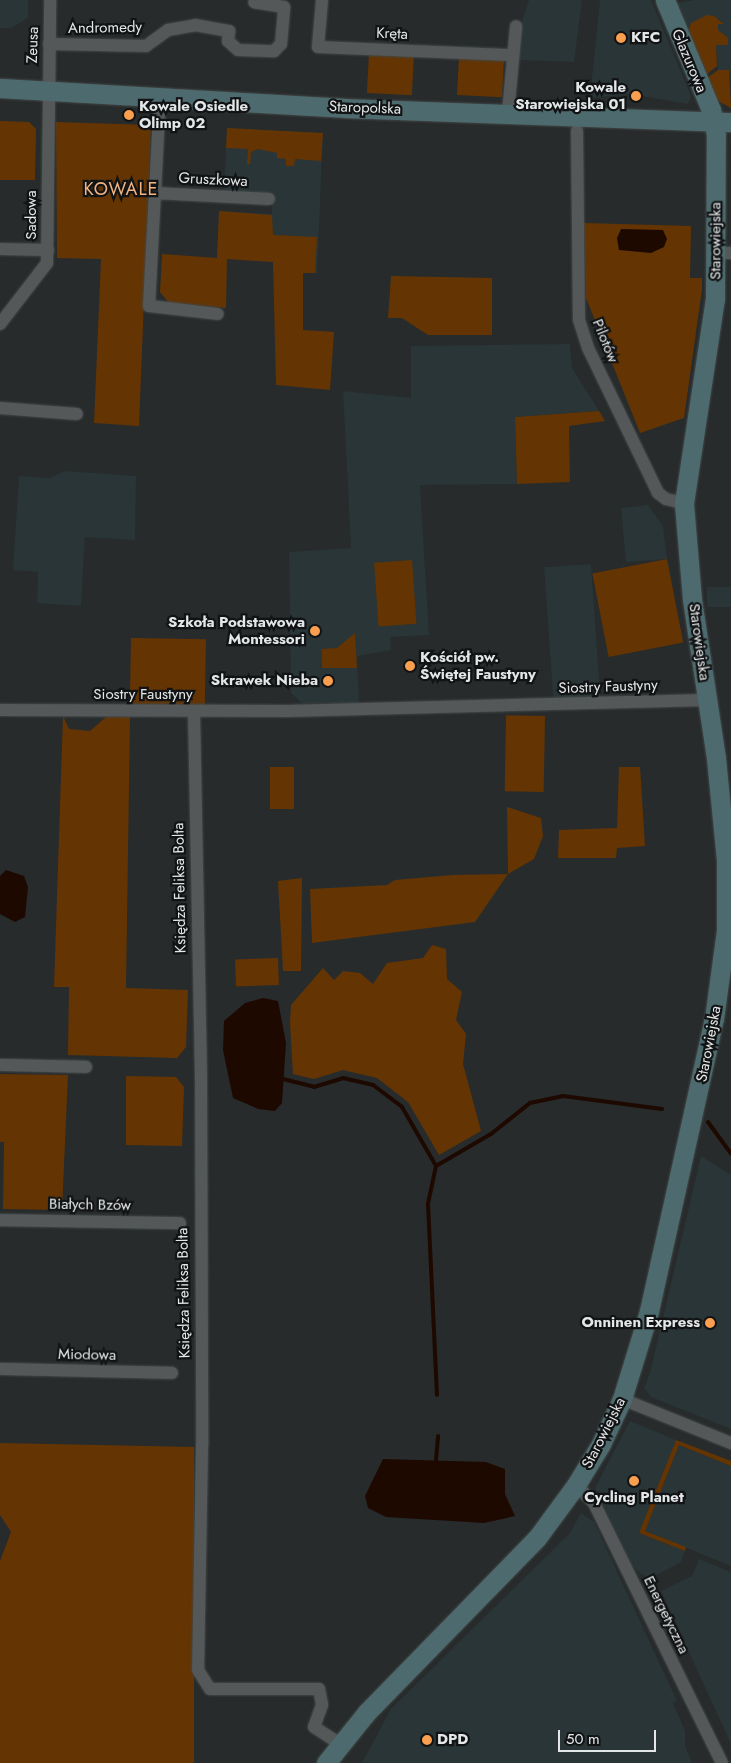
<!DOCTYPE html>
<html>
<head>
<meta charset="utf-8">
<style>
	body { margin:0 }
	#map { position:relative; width:731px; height:1763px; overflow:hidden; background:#272b2c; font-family:Jost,sans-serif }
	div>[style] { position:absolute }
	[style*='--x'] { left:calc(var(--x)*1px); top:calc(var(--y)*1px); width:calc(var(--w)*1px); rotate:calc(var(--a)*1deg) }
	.built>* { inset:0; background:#293536; transform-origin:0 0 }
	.green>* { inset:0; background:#643503; transform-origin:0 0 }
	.water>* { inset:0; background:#1e0900 }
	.stream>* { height:4px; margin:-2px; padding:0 2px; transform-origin:2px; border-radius:2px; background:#1e0900 }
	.roads { filter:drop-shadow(0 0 1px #434747) drop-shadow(0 0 1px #434747) }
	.street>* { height:12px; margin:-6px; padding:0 6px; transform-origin:6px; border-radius:6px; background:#545859 }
	.secondary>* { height:19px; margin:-9.5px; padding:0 9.5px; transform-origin:9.5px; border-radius:9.5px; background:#4d6b6e }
	.dots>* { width:14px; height:14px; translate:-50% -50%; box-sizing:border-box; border:2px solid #111314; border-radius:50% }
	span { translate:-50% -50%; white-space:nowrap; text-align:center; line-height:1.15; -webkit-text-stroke:4.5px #111314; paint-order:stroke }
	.street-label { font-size:15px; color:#e4e7e8 }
	.poi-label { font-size:15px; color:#e4e7e8; font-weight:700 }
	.left { translate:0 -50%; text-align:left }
	.right { translate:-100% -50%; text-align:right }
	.quarter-label { font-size:18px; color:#f3b480; letter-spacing:1px }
	.scale { position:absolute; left:558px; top:1730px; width:98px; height:22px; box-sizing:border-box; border:2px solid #e4e7e8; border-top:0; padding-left:6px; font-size:15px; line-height:18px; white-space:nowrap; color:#e4e7e8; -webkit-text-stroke:4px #111314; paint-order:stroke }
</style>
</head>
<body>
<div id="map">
	<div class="built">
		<div style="clip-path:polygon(0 0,28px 0,28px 18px,11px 28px,0 28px)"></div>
		<div style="clip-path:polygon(529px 0,582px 0,574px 62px,518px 60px,521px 24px)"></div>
		<div style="clip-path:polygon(600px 0,651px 0,691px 96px,688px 104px,642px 96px,641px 93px,590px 98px)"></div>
		<div style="clip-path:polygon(694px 0,731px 0,731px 78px,729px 70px,718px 70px,716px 45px,728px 44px,718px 30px,718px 24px,723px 24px,718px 18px,688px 31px,677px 3px)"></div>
		<div style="clip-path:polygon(227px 128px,323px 133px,317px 273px,273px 271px,273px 262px,217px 258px,219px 211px,272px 214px,271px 193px,224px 190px)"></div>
		<div style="clip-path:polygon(570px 344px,572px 368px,599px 411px,515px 417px,517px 484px,420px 485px,429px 635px,390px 637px,391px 650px,357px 656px,359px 703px,302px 703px,291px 693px,289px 552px,351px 548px,343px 391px,411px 398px,411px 346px)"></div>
		<div style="clip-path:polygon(64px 471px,136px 476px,135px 540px,85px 537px,81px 606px,37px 603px,38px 572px,13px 570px,19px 476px,50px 478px)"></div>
		<div style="clip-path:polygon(648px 505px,663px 526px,667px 559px,626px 562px,621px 508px)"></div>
		<div style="left:591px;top:564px;width:133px;height:47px;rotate:86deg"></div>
		<div style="left:731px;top:587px;width:20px;height:24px;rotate:90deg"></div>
		<div style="clip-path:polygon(701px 1156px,731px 1175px,731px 1429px,651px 1397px,644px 1388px,650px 1373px)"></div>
		<div style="clip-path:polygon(630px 1421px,676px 1440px,639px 1533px,685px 1551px,681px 1562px,651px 1578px,641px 1574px,632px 1565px,595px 1488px)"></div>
		<div style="clip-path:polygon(679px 1445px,731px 1466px,731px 1566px,645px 1531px)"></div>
		<div style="clip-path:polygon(581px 1513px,594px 1522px,677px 1701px,673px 1703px,685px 1731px,685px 1746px,692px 1763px,362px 1763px,391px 1709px,570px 1533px)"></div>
		<div style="clip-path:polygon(699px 1559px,731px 1572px,731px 1744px,661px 1591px,692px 1576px)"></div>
	</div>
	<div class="green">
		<div style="clip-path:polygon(707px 15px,714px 16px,724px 24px,718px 24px,718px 30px,728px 38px,728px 45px,716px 45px,717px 66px,706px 75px,688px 31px,691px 23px)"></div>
		<div style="left:369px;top:53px;width:45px;height:40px;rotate:3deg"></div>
		<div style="left:459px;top:57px;width:45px;height:38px;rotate:3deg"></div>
		<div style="clip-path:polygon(718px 70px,729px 70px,731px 108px,718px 101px,707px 78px)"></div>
		<div style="clip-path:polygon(0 121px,29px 122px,36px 129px,35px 180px,0 180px)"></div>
		<div style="clip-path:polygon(56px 122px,151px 125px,139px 426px,94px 423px,101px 259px,57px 258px)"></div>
		<div style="clip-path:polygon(227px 128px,323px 133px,321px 161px,295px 159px,294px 166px,286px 166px,286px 159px,277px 158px,277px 153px,258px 149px,251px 152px,250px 164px,247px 164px,248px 149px,226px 148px)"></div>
		<div style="clip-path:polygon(219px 211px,272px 215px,273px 235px,317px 237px,315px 273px,303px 273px,303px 330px,334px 332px,330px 390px,276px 385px,273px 262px,227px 259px,226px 308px,169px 303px,160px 292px,162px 254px,217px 258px)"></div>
		<div style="clip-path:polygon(584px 223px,691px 226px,690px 278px,702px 278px,702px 289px,684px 418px,640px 433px,586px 298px)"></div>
		<div style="clip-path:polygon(391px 276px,492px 278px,492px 335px,428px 335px,402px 318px,388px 318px)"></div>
		<div style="clip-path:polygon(599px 411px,605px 421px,569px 426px,570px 482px,517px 484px,515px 417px)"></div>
		<div style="left:667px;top:559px;width:85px;height:76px;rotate:79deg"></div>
		<div style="left:412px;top:560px;width:64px;height:38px;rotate:86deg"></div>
		<div style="clip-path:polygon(355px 633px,357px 668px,322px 668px,322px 649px,337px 648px)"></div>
		<div style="left:131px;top:638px;width:75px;height:69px;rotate:1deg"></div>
		<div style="clip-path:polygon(63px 716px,69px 729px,90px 731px,106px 717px,130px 717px,126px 988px,188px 990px,186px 1047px,177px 1058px,68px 1055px,69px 987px,54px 987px)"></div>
		<div style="left:545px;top:716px;width:76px;height:39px;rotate:91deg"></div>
		<div style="left:270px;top:767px;width:24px;height:42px"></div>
		<div style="clip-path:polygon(619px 767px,640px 767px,645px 846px,617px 848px,616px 858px,558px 858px,559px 830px,617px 828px)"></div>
		<div style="clip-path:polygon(507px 807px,541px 818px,543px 836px,534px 859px,508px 874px,475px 922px,312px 943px,310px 889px,387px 885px,395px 880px,453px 875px,508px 874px)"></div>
		<div style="clip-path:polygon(302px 878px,301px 971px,283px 971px,278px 881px)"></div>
		<div style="clip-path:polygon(432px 945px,446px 949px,447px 979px,462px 992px,456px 1020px,466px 1034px,463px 1064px,481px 1131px,439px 1155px,408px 1102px,377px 1078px,343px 1070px,314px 1079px,293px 1074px,290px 1023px,291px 1005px,323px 968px,334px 980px,343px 971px,360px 973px,373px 984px,387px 963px,423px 958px)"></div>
		<div style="left:278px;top:958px;width:27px;height:43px;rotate:88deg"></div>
		<div style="clip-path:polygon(0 1074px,68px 1075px,62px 1210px,3px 1209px,4px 1142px,0 1142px)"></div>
		<div style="clip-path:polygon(126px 1076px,176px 1077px,184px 1087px,182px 1146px,126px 1145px)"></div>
		<div style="clip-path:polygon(676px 1440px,731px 1461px,731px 1466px,679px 1445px,645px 1531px,686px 1547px,685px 1551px,639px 1533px)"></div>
		<div style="clip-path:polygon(0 1443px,194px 1447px,194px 1763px,0 1763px,0 1561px,11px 1532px,0 1515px)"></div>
	</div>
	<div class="water">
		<div style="clip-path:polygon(621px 229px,663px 230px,667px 239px,664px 247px,651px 253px,619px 250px,617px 238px)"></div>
		<div style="clip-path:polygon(6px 870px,24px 876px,28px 887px,25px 917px,15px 922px,0 914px,0 876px)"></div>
		<div style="clip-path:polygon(263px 998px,278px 1001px,286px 1043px,282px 1103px,275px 1111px,258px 1109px,233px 1098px,223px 1050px,224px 1021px,245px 1003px)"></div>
		<div style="clip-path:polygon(383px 1459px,486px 1462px,505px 1469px,505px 1494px,515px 1516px,484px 1523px,386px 1517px,368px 1508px,365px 1496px)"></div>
	</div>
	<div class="stream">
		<div style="--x:283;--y:1079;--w:32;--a:14"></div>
		<div style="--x:314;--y:1087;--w:30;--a:-17"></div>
		<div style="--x:343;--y:1078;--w:31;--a:13"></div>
		<div style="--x:373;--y:1085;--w:36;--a:37"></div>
		<div style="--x:402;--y:1107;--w:68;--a:60"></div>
		<div style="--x:436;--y:1166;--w:39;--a:102"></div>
		<div style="--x:428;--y:1204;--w:191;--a:87.3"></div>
		<div style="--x:708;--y:1122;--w:39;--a:54"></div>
		<div style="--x:436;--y:1166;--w:64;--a:-30.2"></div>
		<div style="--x:491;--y:1134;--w:50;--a:-38.5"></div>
		<div style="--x:530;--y:1103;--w:34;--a:-12"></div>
		<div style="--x:563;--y:1096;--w:100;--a:7.5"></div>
		<div style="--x:436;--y:1460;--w:24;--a:-85"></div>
	</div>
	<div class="roads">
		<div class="street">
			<div style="--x:322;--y:0;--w:47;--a:94.9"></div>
			<div style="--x:318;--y:47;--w:194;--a:2.4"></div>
			<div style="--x:49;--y:44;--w:97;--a:1.2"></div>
			<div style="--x:146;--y:46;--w:27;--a:-36"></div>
			<div style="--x:168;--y:30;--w:27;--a:-10"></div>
			<div style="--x:195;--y:25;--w:35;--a:10"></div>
			<div style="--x:229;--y:31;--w:10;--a:96"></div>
			<div style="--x:228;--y:41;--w:13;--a:42"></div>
			<div style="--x:238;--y:50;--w:36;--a:2"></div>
			<div style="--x:274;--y:51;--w:10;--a:-45"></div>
			<div style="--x:281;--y:44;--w:37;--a:-85"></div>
			<div style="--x:284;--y:7;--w:30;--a:-171"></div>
			<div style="--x:160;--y:96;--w:210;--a:93"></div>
			<div style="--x:149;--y:306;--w:69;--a:6.6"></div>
			<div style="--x:508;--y:113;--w:87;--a:-84.7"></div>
			<div style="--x:577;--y:131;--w:189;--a:89.4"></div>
			<div style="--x:579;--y:320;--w:29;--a:72"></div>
			<div style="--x:588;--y:348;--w:161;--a:64.2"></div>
			<div style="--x:658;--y:493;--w:10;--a:37"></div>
			<div style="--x:666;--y:499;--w:18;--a:13"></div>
			<div style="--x:156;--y:193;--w:113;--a:3"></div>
			<div style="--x:0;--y:249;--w:48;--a:1.2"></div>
			<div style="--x:717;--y:253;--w:14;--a:0"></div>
			<div style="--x:0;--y:324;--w:77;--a:-52.4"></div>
			<div style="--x:47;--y:263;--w:263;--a:-89.3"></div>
			<div style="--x:0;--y:408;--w:77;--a:4.5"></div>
			<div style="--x:0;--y:710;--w:288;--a:0.2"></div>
			<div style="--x:288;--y:711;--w:419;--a:-1.5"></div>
			<div style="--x:194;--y:711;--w:364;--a:88.9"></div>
			<div style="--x:201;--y:1075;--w:371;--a:89.8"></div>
			<div style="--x:202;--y:1446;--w:224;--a:91"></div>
			<div style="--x:198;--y:1670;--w:22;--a:58"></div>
			<div style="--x:210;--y:1689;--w:109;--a:0"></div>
			<div style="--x:319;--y:1689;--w:16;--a:79"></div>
			<div style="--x:322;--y:1705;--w:23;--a:110"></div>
			<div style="--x:314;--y:1727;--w:31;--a:33"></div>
			<div style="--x:0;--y:1065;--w:86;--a:1.3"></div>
			<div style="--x:0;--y:1220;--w:180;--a:1"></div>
			<div style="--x:0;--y:1369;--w:172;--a:1.3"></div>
			<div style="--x:622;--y:1399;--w:118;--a:22"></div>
			<div style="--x:576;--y:1485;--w:25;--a:45"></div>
			<div style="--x:594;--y:1503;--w:290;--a:63.8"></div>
		</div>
		<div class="secondary">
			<div style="--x:0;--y:88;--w:346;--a:3.3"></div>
			<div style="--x:345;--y:108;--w:386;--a:2.1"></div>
			<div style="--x:326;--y:1763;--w:65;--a:-51.2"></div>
			<div style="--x:367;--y:1712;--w:243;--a:-45.7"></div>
			<div style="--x:537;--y:1538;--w:66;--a:-53.7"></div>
			<div style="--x:576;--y:1485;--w:48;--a:-58.6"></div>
			<div style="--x:601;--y:1444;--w:50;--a:-65"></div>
			<div style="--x:622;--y:1399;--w:92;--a:-72.9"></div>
			<div style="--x:649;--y:1311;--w:299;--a:-77.5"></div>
			<div style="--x:714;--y:1019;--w:90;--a:-82.3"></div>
			<div style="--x:726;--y:930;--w:70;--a:-90"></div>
			<div style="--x:726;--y:860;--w:102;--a:-95.6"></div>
			<div style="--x:716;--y:758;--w:161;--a:-98.6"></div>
			<div style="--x:692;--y:599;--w:96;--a:-94.8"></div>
			<div style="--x:684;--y:503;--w:206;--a:-81.4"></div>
			<div style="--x:715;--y:299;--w:164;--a:-89.7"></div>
			<div style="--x:716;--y:135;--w:25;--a:-101"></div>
			<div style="--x:711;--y:110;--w:119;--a:-112.7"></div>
		</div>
	</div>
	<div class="dots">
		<div style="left:621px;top:38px;background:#fa9f4f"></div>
		<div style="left:636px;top:96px;background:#fa9f4f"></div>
		<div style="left:129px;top:115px;background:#fa9f4f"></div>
		<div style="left:315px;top:631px;background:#fa9f4f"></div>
		<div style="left:410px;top:666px;background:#fa9f4f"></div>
		<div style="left:328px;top:681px;background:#fa9f4f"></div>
		<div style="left:710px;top:1323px;background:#fa9f4f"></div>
		<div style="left:634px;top:1481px;background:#fa9f4f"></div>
		<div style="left:427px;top:1740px;background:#fa9f4f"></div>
	</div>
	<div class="street-label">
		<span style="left:105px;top:28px;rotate:-1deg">Andromedy</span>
		<span style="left:392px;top:34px;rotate:2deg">Kręta</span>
		<span style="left:33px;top:45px;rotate:-88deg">Zeusa</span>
		<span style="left:689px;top:61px;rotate:67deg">Glazurowa</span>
		<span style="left:365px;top:108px;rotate:2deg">Staropolska</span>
		<span style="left:213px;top:180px;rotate:3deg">Gruszkowa</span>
		<span style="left:32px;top:215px;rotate:-90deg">Sadowa</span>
		<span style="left:716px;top:241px;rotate:-90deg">Starowiejska</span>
		<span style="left:605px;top:341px;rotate:68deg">Pilotów</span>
		<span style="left:699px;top:642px;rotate:82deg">Starowiejska</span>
		<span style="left:608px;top:687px;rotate:-2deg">Siostry Faustyny</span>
		<span style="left:143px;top:695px">Siostry Faustyny</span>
		<span style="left:180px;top:888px;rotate:-91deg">Księdza Feliksa Bolta</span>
		<span style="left:709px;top:1044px;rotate:-79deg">Starowiejska</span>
		<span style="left:90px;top:1205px;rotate:1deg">Białych Bzów</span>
		<span style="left:184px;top:1293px;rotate:-91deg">Księdza Feliksa Bolta</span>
		<span style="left:87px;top:1355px;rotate:1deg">Miodowa</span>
		<span style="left:604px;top:1433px;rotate:-63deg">Starowiejska</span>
		<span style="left:666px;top:1615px;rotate:64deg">Energetyczna</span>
	</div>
	<div class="poi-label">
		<span class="left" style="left:631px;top:38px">KFC</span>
		<span class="right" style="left:626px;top:96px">Kowale<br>Starowiejska 01</span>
		<span class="left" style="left:139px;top:115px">Kowale Osiedle<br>Olimp 02</span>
		<span class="right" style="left:305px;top:631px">Szkoła Podstawowa<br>Montessori</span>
		<span class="left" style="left:420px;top:666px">Kościół pw.<br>Świętej Faustyny</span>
		<span class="right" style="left:318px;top:681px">Skrawek Nieba</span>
		<span class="right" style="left:700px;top:1323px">Onninen Express</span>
		<span style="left:634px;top:1498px">Cycling Planet</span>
		<span class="left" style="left:437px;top:1740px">DPD</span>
	</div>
	<div class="quarter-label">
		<span style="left:121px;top:189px">KOWALE</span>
	</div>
	<div class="scale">50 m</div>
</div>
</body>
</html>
